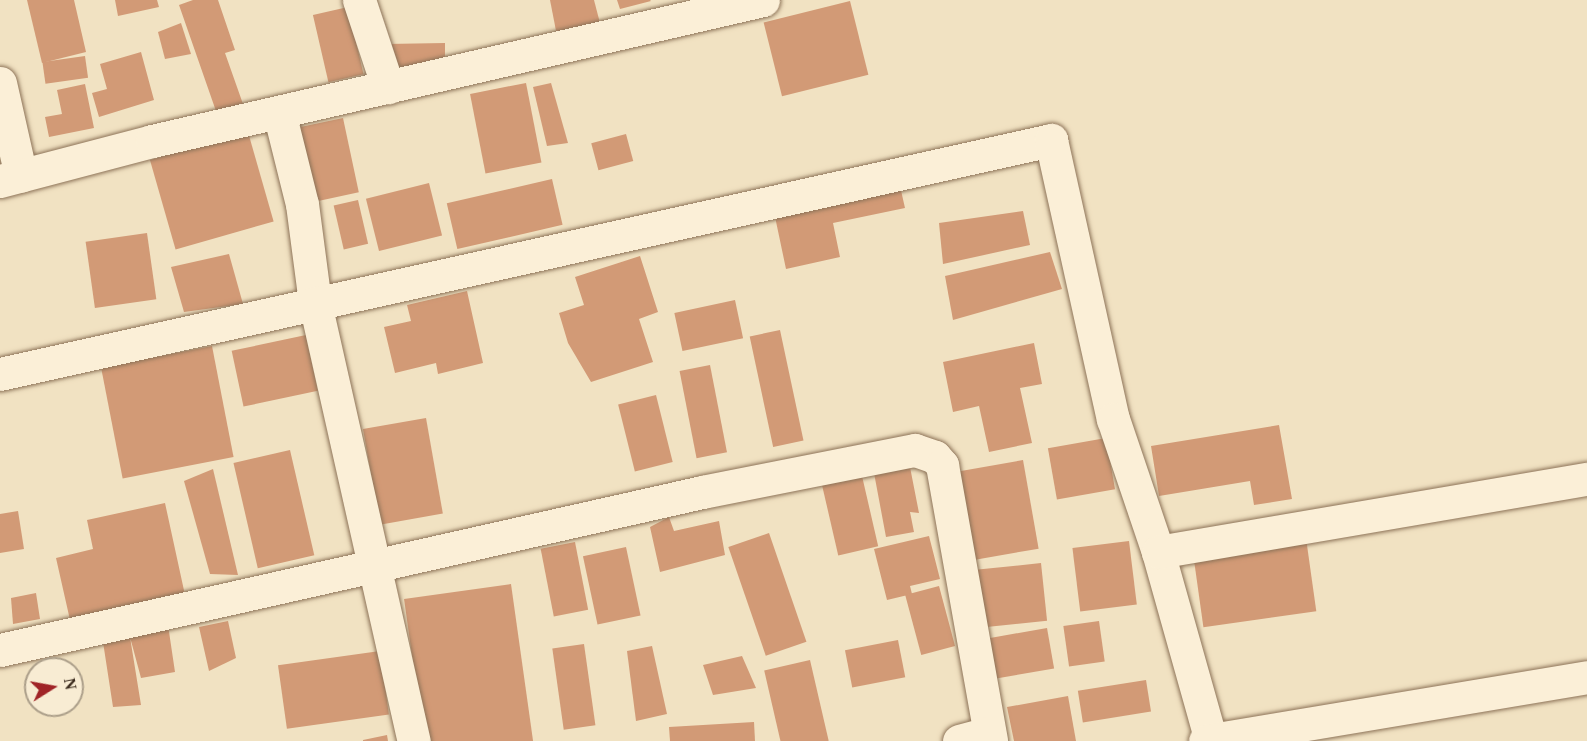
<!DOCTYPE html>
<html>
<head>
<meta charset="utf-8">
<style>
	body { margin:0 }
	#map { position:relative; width:1587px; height:741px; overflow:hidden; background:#f1e2c2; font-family:"Times New Roman",serif }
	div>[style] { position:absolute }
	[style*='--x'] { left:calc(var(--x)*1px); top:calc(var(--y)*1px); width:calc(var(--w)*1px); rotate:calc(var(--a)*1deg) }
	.building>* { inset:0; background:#d29a76; transform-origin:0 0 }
	.roads { filter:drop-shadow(0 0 2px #8d7358) drop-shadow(0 0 2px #8d7358) }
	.minor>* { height:33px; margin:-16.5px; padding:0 16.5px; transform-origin:16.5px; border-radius:16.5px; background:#fbefd7 }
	span { translate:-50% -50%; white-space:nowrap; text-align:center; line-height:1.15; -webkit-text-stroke:4.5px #f8ecd3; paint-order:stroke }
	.north { position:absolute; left:24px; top:657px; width:60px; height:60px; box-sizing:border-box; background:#f8ecd3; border:2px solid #ac9f8a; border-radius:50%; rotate:79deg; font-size:16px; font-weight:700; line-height:24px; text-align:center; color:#3b2b1d }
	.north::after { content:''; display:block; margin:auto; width:21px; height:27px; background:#a02427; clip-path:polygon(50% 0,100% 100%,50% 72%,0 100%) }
</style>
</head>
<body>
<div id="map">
	<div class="building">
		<div style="clip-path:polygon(27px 0,74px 0,86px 52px,42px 63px)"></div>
		<div style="clip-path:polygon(115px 0,157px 0,159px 7px,118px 16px)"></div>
		<div style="clip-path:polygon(193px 0,218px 0,235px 50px,225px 53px,243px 104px,217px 114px,179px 5px)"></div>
		<div style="clip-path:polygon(550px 0,594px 0,601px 27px,558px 41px)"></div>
		<div style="clip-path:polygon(617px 0,650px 0,651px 1px,620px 9px)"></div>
		<div style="left:850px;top:1px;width:76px;height:89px;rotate:76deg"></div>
		<div style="left:348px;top:7px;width:69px;height:36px;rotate:77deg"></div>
		<div style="clip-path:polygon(181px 23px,191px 54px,165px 59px,158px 32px)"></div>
		<div style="clip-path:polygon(445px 43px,445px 61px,397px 74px,386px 44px)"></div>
		<div style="clip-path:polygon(141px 52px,154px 100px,99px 117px,92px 93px,107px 89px,100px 64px)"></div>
		<div style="left:85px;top:56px;width:22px;height:43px;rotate:82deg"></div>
		<div style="left:526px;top:83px;width:81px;height:57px;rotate:79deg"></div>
		<div style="clip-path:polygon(551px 83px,568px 143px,547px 146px,533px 87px)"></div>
		<div style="clip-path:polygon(85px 84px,94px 128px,49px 137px,45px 117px,62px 114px,57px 90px)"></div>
		<div style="left:343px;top:118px;width:76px;height:58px;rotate:78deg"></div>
		<div style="left:248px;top:132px;width:93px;height:102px;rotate:74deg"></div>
		<div style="left:626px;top:134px;width:28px;height:36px;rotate:75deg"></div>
		<div style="left:552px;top:179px;width:47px;height:108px;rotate:77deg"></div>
		<div style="left:429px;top:183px;width:54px;height:65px;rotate:76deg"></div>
		<div style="clip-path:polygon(900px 186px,905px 208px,833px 223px,840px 257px,786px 269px,774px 212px)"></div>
		<div style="left:358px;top:200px;width:45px;height:25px;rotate:77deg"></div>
		<div style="clip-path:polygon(1023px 211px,1030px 245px,943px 264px,939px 223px)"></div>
		<div style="left:147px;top:233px;width:67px;height:62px;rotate:82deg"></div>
		<div style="clip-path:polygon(1050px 252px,1062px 289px,953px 320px,945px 276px)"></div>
		<div style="clip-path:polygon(229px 254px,243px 304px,184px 312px,171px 267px)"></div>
		<div style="clip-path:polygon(640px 256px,658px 312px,639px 319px,653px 362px,591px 382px,568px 343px,559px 313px,584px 305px,575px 277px)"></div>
		<div style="clip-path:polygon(467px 291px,483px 363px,438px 374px,436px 363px,395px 373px,384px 327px,411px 321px,407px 305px)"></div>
		<div style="left:735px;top:300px;width:39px;height:62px;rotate:78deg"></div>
		<div style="left:780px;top:330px;width:113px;height:31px;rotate:78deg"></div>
		<div style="left:306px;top:335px;width:57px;height:76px;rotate:78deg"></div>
		<div style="clip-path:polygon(1034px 343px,1042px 384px,1020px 388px,1032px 443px,989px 452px,979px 406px,953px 412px,943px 362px)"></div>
		<div style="left:212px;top:346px;width:113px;height:113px;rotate:79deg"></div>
		<div style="left:710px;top:365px;width:89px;height:31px;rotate:79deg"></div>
		<div style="left:656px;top:395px;width:69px;height:39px;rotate:76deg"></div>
		<div style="left:426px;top:418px;width:97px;height:64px;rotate:80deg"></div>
		<div style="clip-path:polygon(1279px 425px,1292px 499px,1254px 505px,1250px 481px,1159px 496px,1151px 446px)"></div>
		<div style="left:1106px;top:438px;width:52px;height:59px;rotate:80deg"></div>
		<div style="left:290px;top:450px;width:108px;height:58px;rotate:77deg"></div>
		<div style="left:1023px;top:460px;width:90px;height:73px;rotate:80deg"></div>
		<div style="clip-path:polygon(910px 467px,919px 513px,910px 512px,914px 532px,886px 537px,874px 473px)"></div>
		<div style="clip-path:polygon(213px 469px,238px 575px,210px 574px,184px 481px)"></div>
		<div style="left:862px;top:476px;width:72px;height:41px;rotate:77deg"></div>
		<div style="clip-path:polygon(165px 503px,185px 595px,70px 620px,56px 558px,93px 549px,87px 520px)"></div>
		<div style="clip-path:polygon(18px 511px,24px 549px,0 553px,0 514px)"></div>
		<div style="clip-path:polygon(669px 517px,674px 531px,719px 521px,725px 555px,660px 572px,650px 527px)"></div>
		<div style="left:769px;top:533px;width:115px;height:43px;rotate:71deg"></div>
		<div style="clip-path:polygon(929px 536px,940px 579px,910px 586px,912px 594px,887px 600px,874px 549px)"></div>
		<div style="left:1306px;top:538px;width:74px;height:114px;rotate:82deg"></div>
		<div style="left:1129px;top:541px;width:64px;height:57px;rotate:83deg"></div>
		<div style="left:575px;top:542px;width:69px;height:35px;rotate:79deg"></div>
		<div style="left:626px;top:547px;width:70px;height:44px;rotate:78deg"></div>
		<div style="left:1041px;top:563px;width:58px;height:68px;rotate:84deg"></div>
		<div style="left:511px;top:584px;width:159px;height:108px;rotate:82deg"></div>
		<div style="left:939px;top:586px;width:62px;height:35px;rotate:75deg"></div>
		<div style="clip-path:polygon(36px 593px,40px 619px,13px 624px,11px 598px)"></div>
		<div style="clip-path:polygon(228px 621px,236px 658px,209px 671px,199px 627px)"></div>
		<div style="left:1099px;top:621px;width:41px;height:36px;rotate:82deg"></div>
		<div style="clip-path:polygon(168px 625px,175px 672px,141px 678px,130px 637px,141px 705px,113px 707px,103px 642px)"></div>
		<div style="left:1047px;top:628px;width:41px;height:69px;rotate:80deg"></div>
		<div style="left:898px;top:640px;width:38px;height:54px;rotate:79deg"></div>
		<div style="left:584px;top:644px;width:82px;height:32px;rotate:82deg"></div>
		<div style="clip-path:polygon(652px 646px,667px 714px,636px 721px,627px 651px)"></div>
		<div style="left:380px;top:651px;width:64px;height:103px;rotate:82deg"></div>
		<div style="clip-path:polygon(742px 656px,756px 688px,713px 695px,703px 665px)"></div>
		<div style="left:810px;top:660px;width:83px;height:47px;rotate:77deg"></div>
		<div style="left:1146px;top:680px;width:32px;height:69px;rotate:81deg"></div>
		<div style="clip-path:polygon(1068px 696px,1076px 741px,1014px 741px,1007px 707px)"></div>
		<div style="clip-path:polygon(754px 722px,755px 741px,670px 741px,669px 727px)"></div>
		<div style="clip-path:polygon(387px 735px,388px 741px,363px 741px,363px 740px)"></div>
	</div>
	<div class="roads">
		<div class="minor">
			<div style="--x:359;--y:0;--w:92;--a:71.6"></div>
			<div style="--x:0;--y:83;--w:95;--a:77.3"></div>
			<div style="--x:279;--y:112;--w:95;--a:76"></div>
			<div style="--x:302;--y:204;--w:100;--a:82.5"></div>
			<div style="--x:315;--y:303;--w:449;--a:77.3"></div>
			<div style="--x:0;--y:181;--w:157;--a:-14.7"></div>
			<div style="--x:152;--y:141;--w:627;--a:-12.99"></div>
			<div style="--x:0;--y:374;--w:1077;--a:-12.55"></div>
			<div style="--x:1051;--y:140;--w:286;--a:77.5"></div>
			<div style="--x:1113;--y:419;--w:140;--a:71.3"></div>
			<div style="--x:1158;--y:552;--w:196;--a:74.3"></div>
			<div style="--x:1158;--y:552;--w:435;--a:-9.7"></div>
			<div style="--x:0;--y:650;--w:720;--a:-12.68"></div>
			<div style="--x:702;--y:492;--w:217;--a:-11.2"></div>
			<div style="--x:915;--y:450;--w:21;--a:19"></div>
			<div style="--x:935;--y:457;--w:11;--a:49"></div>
			<div style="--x:942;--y:465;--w:280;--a:79.9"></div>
			<div style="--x:959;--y:741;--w:31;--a:-15"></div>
			<div style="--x:1205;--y:741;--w:387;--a:-9.5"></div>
		</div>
	</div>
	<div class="north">N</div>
</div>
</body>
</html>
